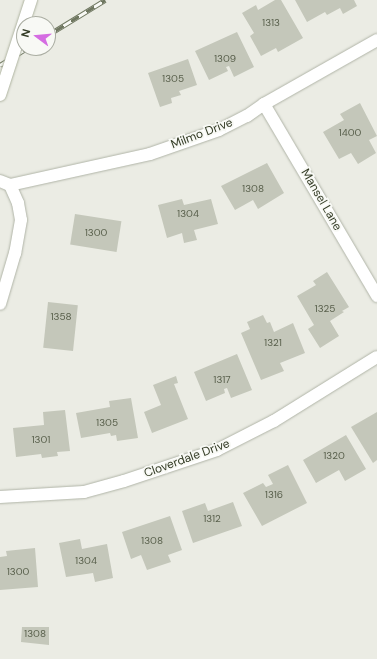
<!DOCTYPE html>
<html>
<head>
<meta charset="utf-8">
<style>
	body { margin:0 }
	#map { position:relative; width:377px; height:659px; overflow:hidden; background:#ebece4; font-family:"DM Sans",sans-serif }
	div>[style] { position:absolute }
	[style*='--x'] { left:calc(var(--x)*1px); top:calc(var(--y)*1px); width:calc(var(--w)*1px); rotate:calc(var(--a)*1deg) }
	.building>* { inset:0; background:#c4c7ba; transform-origin:0 0 }
	.roads { filter:drop-shadow(0 0 1px #b0b4a7) drop-shadow(0 0 1px #b0b4a7) }
	.street>* { height:12px; margin:-6px; padding:0 6px; transform-origin:6px; border-radius:6px; background:#fff }
	.secondary>* { height:12px; margin:-6px; padding:0 6px; transform-origin:6px; border-radius:6px; background:#fff }
	.rail>* { height:4.5px; margin-top:-2.25px; transform-origin:0; background:repeating-linear-gradient(90deg,#f8f9f5 0 9px,#6f7760 0 18px); box-sizing:border-box; border-block:1px solid #6f7760 }
	.bridges { filter:drop-shadow(0 0 1px #afb4a1) drop-shadow(0 0 1px #afb4a1) }
	.secondary-bridge>* { height:12px; margin:-6px; padding:0 6px; transform-origin:6px; border-radius:6px; background:#fff }
	span { translate:-50% -50%; white-space:nowrap; text-align:center; line-height:1.15; -webkit-text-stroke:3.5px #f8f9f5; paint-order:stroke }
	.number-label { font-size:10px; color:#585f4b }
	.number-label span { -webkit-text-stroke-width:0 }
	.street-label { font-size:12px; color:#343c26 }
	.north { position:absolute; left:16px; top:16px; width:40px; height:40px; box-sizing:border-box; background:#f8f9f5; border:1px solid #aaada2; border-radius:50%; rotate:286deg; font-size:11px; font-weight:700; line-height:16px; text-align:center; color:#343c26 }
	.north::after { content:''; display:block; margin:auto; width:14px; height:18px; background:#d56de2; clip-path:polygon(50% 0,100% 100%,50% 72%,0 100%) }
</style>
</head>
<body>
<div id="map">
	<div class="building">
		<div style="clip-path:polygon(275px 0,281px 0,303px 38px,278px 52px,276px 48px,261px 56px,250px 36px,254px 33px,242px 13px,256px 5px,258px 10px)"></div>
		<div style="clip-path:polygon(295px 0,354px 0,357px 6px,343px 14px,340px 8px,327px 15px,325px 12px,307px 22px)"></div>
		<div style="clip-path:polygon(237px 32px,254px 67px,234px 77px,229px 66px,226px 67px,228px 71px,209px 80px,195px 51px)"></div>
		<div style="clip-path:polygon(188px 59px,197px 85px,179px 91px,181px 95px,171px 98px,172px 103px,160px 107px,148px 73px)"></div>
		<div style="clip-path:polygon(360px 103px,377px 136px,369px 140px,376px 153px,358px 164px,351px 153px,339px 159px,323px 132px,344px 120px,340px 114px)"></div>
		<div style="clip-path:polygon(267px 163px,284px 193px,258px 209px,253px 200px,235px 210px,221px 186px)"></div>
		<div style="clip-path:polygon(182px 199px,184px 205px,211px 199px,218px 224px,194px 230px,197px 240px,184px 243px,182px 233px,167px 238px,158px 205px)"></div>
		<div style="left:75px;top:214px;width:47px;height:31px;rotate:9deg"></div>
		<div style="clip-path:polygon(327px 272px,349px 307px,342px 311px,344px 312px,330px 321px,339px 336px,320px 348px,308px 329px,314px 325px,297px 296px,316px 285px,313px 281px)"></div>
		<div style="left:48px;top:302px;width:30px;height:46px;rotate:6deg"></div>
		<div style="clip-path:polygon(263px 315px,267px 323px,270px 322px,274px 332px,293px 323px,305px 353px,280px 363px,284px 371px,261px 380px,241px 333px,250px 329px,247px 322px)"></div>
		<div style="clip-path:polygon(237px 354px,252px 390px,231px 398px,227px 388px,224px 389px,225px 393px,206px 401px,194px 372px)"></div>
		<div style="clip-path:polygon(176px 376px,178px 383px,174px 384px,188px 419px,152px 433px,144px 412px,161px 405px,153px 385px)"></div>
		<div style="clip-path:polygon(131px 398px,138px 438px,117px 441px,116px 435px,111px 436px,110px 433px,81px 438px,76px 413px,110px 407px,109px 401px)"></div>
		<div style="clip-path:polygon(65px 410px,70px 451px,57px 452px,58px 456px,42px 458px,41px 454px,16px 457px,13px 428px,44px 425px,43px 412px)"></div>
		<div style="clip-path:polygon(377px 412px,377px 460px,373px 463px,351px 427px)"></div>
		<div style="clip-path:polygon(346px 435px,366px 469px,345px 481px,339px 470px,316px 483px,303px 460px)"></div>
		<div style="clip-path:polygon(288px 465px,307px 503px,262px 526px,243px 493px,263px 483px,266px 487px,273px 484px,268px 475px)"></div>
		<div style="clip-path:polygon(233px 502px,242px 526px,193px 543px,182px 511px,205px 503px,208px 511px)"></div>
		<div style="clip-path:polygon(170px 516px,182px 550px,168px 555px,171px 562px,147px 570px,141px 555px,131px 559px,122px 532px)"></div>
		<div style="clip-path:polygon(80px 539px,82px 549px,107px 544px,113px 578px,95px 582px,93px 573px,66px 577px,59px 543px)"></div>
		<div style="clip-path:polygon(35px 548px,38px 587px,0 590px,0 557px,7px 556px,6px 551px)"></div>
		<div style="clip-path:polygon(22px 627px,49px 627px,49px 645px,21px 642px)"></div>
	</div>
	<div class="roads">
		<div class="street">
			<div style="--x:264;--y:104;--w:223;--a:59.5"></div>
			<div style="--x:10;--y:185;--w:143;--a:-12.5"></div>
			<div style="--x:150;--y:154;--w:73;--a:-19.2"></div>
			<div style="--x:219;--y:130;--w:31;--a:-27"></div>
			<div style="--x:247;--y:116;--w:21;--a:-35"></div>
			<div style="--x:264;--y:104;--w:130;--a:-29.5"></div>
			<div style="--x:0;--y:497;--w:84;--a:-3.4"></div>
			<div style="--x:84;--y:492;--w:41;--a:-15.4"></div>
			<div style="--x:124;--y:481;--w:98;--a:-18.4"></div>
			<div style="--x:217;--y:450;--w:64;--a:-27"></div>
			<div style="--x:274;--y:421;--w:121;--a:-31.9"></div>
		</div>
		<div class="secondary">
			<div style="--x:0;--y:181;--w:11;--a:22"></div>
			<div style="--x:10;--y:185;--w:20;--a:66"></div>
			<div style="--x:18;--y:203;--w:17;--a:80"></div>
			<div style="--x:21;--y:220;--w:34;--a:100"></div>
			<div style="--x:15;--y:253;--w:53;--a:106.4"></div>
		</div>
	</div>
	<div class="rail">
		<div style="--x:48;--y:35;--w:67;--a:-31.6"></div>
		<div style="--x:0;--y:65;--w:32;--a:-32"></div>
	</div>
	<div class="bridges">
		<div class="secondary-bridge">
			<div style="--x:0;--y:95;--w:100;--a:-71.9"></div>
		</div>
	</div>
	<div class="number-label">
		<span style="left:271px;top:23px">1313</span>
		<span style="left:225px;top:59px">1309</span>
		<span style="left:173px;top:79px">1305</span>
		<span style="left:350px;top:133px">1400</span>
		<span style="left:253px;top:189px">1308</span>
		<span style="left:188px;top:214px">1304</span>
		<span style="left:96px;top:233px">1300</span>
		<span style="left:325px;top:309px">1325</span>
		<span style="left:61px;top:317px">1358</span>
		<span style="left:273px;top:343px">1321</span>
		<span style="left:222px;top:380px">1317</span>
		<span style="left:107px;top:423px">1305</span>
		<span style="left:41px;top:440px">1301</span>
		<span style="left:334px;top:456px">1320</span>
		<span style="left:274px;top:495px">1316</span>
		<span style="left:212px;top:519px">1312</span>
		<span style="left:152px;top:541px">1308</span>
		<span style="left:86px;top:561px">1304</span>
		<span style="left:18px;top:572px">1300</span>
		<span style="left:35px;top:634px">1308</span>
	</div>
	<div class="street-label">
		<span style="left:202px;top:134px;rotate:-21deg">Milmo Drive</span>
		<span style="left:321px;top:200px;rotate:60deg">Mansel Lane</span>
		<span style="left:187px;top:459px;rotate:-20deg">Cloverdale Drive</span>
	</div>
	<div class="north">N</div>
</div>
</body>
</html>
